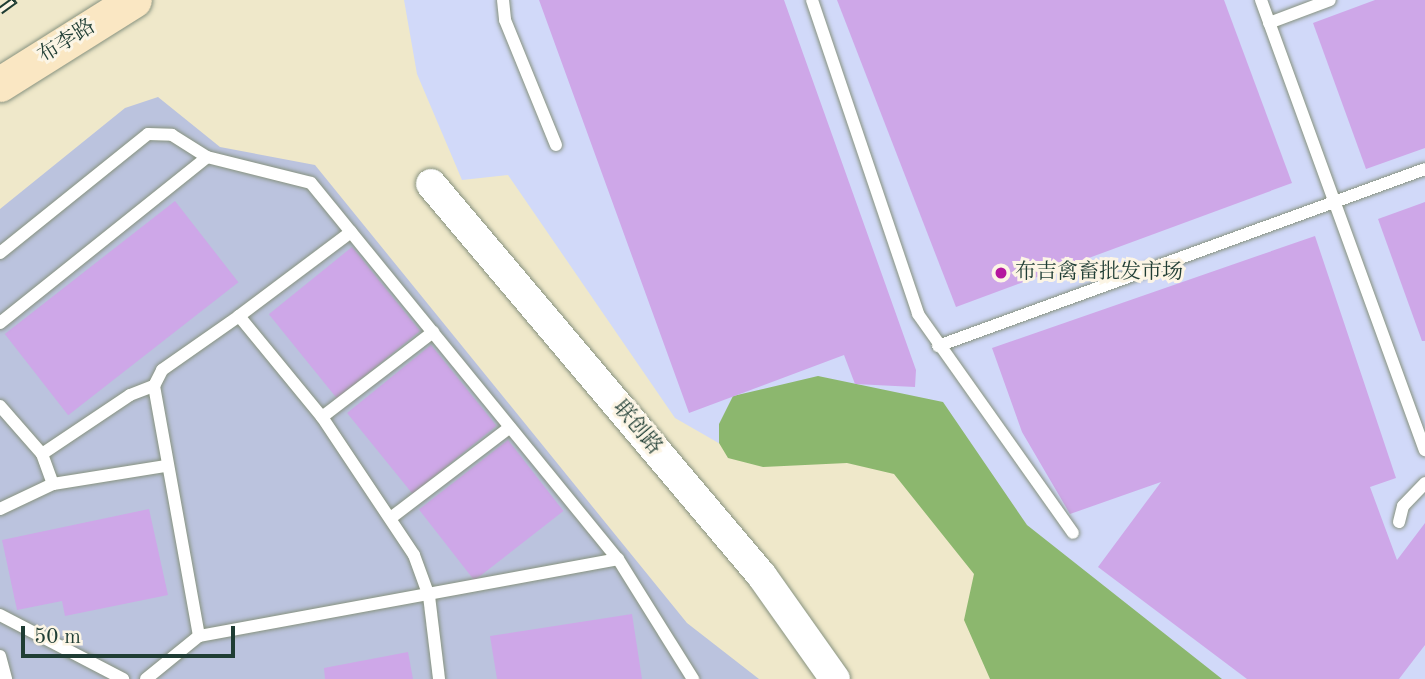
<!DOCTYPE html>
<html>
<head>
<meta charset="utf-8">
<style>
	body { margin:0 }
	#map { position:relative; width:1425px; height:679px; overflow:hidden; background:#efe8ca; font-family:"Old Standard TT","Noto Serif SC",serif }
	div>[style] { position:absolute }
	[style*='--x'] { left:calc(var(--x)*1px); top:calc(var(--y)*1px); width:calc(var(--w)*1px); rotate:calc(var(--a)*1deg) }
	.built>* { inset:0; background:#d1d9f9 }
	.industrial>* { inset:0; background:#bbc3de }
	.forest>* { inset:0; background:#8cb76e }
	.building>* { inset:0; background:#cea7e8; transform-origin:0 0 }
	.roads { filter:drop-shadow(0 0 2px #87927f) drop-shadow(0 0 2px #87927f) }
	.service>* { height:12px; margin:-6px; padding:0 6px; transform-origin:6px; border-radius:6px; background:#fff }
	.tertiary>* { height:30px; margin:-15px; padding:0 15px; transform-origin:15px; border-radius:15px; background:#fff }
	.secondary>* { height:35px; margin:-17.5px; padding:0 17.5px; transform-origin:17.5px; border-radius:17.5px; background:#fae7c3 }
	.rail>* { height:8px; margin-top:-4px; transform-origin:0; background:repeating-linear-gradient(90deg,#fcf5e5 0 16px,#1f3d34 0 32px); box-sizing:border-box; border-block:2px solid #1f3d34 }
	.dots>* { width:19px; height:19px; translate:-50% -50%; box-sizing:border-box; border:4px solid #fcf5e5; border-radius:50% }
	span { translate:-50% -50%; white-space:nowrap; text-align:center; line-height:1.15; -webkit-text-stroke:6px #fcf5e5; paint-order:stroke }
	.street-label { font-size:21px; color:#1f3d34 }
	.poi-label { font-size:21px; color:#1f3d34 }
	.left { translate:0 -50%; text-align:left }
	.scale { position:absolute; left:21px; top:626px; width:214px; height:32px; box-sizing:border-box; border:4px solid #1f3d34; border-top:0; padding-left:9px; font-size:21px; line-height:24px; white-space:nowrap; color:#1f3d34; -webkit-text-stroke:5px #fcf5e5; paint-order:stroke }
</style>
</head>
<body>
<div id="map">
	<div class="built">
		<div style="clip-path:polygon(404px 0,1425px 0,1425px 679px,1117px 679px,949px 462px,736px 453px,675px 418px,508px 175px,462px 180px,417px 74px)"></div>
	</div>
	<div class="industrial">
		<div style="clip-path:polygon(158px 97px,220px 147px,315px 165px,687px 623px,759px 679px,0 679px,0 209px,125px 108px)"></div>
	</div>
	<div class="forest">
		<div style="clip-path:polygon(818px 376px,943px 402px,1027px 525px,1222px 679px,990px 679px,964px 620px,974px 574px,894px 474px,847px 463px,763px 467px,728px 458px,719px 443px,719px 424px,733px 396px)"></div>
	</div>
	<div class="building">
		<div style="clip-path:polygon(539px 0,784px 0,916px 370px,915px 387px,855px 384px,844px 355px,689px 413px)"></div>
		<div style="clip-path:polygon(837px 0,1224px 0,1292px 183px,956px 307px)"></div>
		<div style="clip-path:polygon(1375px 0,1425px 0,1425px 148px,1366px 169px,1313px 23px)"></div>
		<div style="left:175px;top:201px;width:103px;height:216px;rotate:52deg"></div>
		<div style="clip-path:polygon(1425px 202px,1425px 341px,1422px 341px,1378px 219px)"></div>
		<div style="clip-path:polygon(1315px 236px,1396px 478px,1370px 487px,1397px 560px,1425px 523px,1425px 645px,1399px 679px,1247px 679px,1098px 567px,1161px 482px,1070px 514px,1022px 432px,992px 348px)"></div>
		<div style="left:352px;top:247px;width:108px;height:107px;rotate:51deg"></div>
		<div style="left:431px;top:345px;width:104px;height:108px;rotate:51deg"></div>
		<div style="left:508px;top:440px;width:90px;height:113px;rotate:52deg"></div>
		<div style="clip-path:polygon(149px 509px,168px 595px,65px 616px,62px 601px,17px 610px,2px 540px)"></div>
		<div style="clip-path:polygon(632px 614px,642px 679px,497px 679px,490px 636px)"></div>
		<div style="clip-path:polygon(408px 652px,413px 679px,325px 679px,324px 668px)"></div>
	</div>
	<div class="roads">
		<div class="service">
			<div style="--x:503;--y:0;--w:20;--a:84"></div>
			<div style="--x:505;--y:20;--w:135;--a:67.8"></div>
			<div style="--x:812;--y:0;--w:331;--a:71.3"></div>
			<div style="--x:918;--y:314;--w:268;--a:54.7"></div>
			<div style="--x:1261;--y:0;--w:479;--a:70"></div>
			<div style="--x:1269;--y:23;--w:65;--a:-20.7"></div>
			<div style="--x:0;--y:253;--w:190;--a:-38.8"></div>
			<div style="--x:148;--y:134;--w:24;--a:2"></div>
			<div style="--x:172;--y:135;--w:41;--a:32.2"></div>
			<div style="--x:207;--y:157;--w:107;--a:14"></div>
			<div style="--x:311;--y:183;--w:485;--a:50.8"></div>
			<div style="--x:618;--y:559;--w:142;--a:58"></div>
			<div style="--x:239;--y:316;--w:140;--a:-36.9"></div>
			<div style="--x:0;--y:323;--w:265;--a:-38.7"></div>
			<div style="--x:938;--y:346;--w:518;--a:-19.97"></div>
			<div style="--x:0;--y:406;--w:64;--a:48.8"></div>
			<div style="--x:42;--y:454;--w:32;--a:70"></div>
			<div style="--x:322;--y:417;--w:140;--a:-37.4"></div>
			<div style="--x:42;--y:454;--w:106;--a:-33.8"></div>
			<div style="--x:130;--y:395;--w:26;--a:-21"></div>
			<div style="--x:0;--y:509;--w:59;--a:-25.3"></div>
			<div style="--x:53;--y:484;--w:113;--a:-9.1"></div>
			<div style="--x:392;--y:517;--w:148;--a:-37.3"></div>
			<div style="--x:1399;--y:522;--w:16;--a:-76"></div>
			<div style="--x:1403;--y:506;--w:32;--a:-46"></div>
			<div style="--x:0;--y:615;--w:139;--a:27.5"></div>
			<div style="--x:199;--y:636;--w:426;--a:-10.4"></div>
			<div style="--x:0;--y:656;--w:24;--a:75"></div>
			<div style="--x:146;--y:679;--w:68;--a:-39.1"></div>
			<div style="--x:199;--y:636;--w:254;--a:-100.2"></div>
			<div style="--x:154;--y:386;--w:18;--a:-63"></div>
			<div style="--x:162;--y:370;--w:94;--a:-35"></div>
			<div style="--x:239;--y:316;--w:131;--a:50.6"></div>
			<div style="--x:322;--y:417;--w:166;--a:56.3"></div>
			<div style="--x:414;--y:555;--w:44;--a:69.9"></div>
			<div style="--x:429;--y:596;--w:84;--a:83.1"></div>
		</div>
		<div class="tertiary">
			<div style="--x:431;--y:184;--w:513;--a:49.82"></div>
			<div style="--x:762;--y:576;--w:126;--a:54.7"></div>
		</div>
		<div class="secondary">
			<div style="--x:0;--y:84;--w:158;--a:-32.1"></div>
		</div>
	</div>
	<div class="rail">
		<div style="--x:0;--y:11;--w:19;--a:-36"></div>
	</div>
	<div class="dots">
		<div style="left:1001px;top:273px;background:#b5179e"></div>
	</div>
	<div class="street-label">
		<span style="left:67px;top:42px;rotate:-32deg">布李路</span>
		<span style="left:637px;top:428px;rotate:50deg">联创路</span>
	</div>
	<div class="poi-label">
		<span class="left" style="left:1015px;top:273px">布吉禽畜批发市场</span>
	</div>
	<div class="scale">50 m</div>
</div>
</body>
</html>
